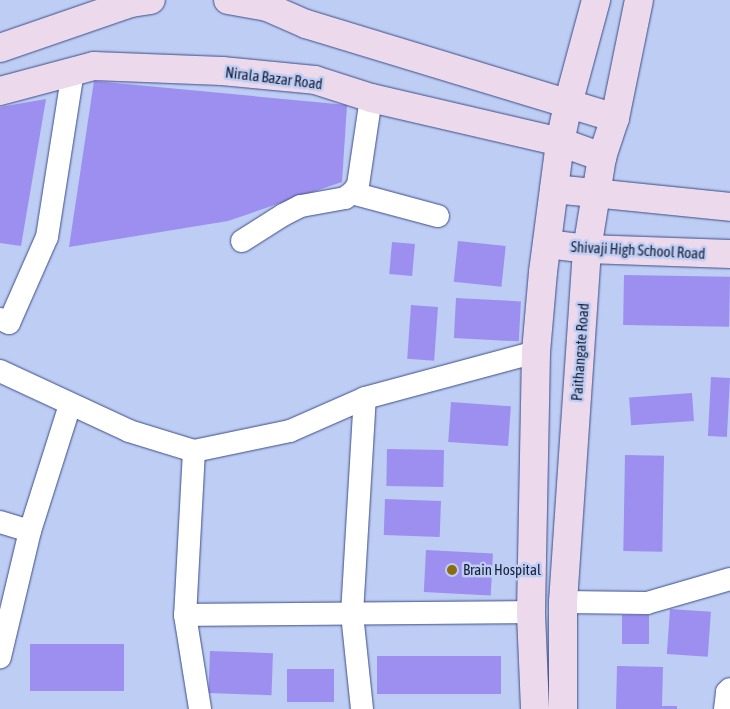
<!DOCTYPE html>
<html>
<head>
<meta charset="utf-8">
<style>
	body { margin:0 }
	#map { position:relative; width:730px; height:709px; overflow:hidden; background:#becdf4; font-family:"Asap Condensed",sans-serif }
	div>[style] { position:absolute }
	[style*='--x'] { left:calc(var(--x)*1px); top:calc(var(--y)*1px); width:calc(var(--w)*1px); rotate:calc(var(--a)*1deg) }
	.building>* { inset:0; background:#9c8fef; transform-origin:0 0 }
	.roads { filter:drop-shadow(0 0 1px #3c4e86) drop-shadow(0 0 1px #3c4e86) }
	.street>* { height:22px; margin:-11px; padding:0 11px; transform-origin:11px; border-radius:11px; background:#fff }
	.secondary>* { height:28px; margin:-14px; padding:0 14px; transform-origin:14px; border-radius:14px; background:#edd9ec }
	.dots>* { width:14px; height:14px; translate:-50% -50%; box-sizing:border-box; border:2px solid #becdf4; border-radius:50% }
	span { translate:-50% -50%; white-space:nowrap; text-align:center; line-height:1.15; -webkit-text-stroke:5px #becdf4; paint-order:stroke }
	.street-label { font-size:15px; color:#182038 }
	.poi-label { font-size:15px; color:#182038 }
	.left { translate:0 -50%; text-align:left }
</style>
</head>
<body>
<div id="map">
	<div class="building">
		<div style="clip-path:polygon(94px 81px,347px 105px,342px 182px,228px 221px,69px 247px)"></div>
		<div style="clip-path:polygon(46px 99px,21px 246px,0 243px,0 107px)"></div>
		<div style="left:458px;top:241px;width:48px;height:41px;rotate:6deg"></div>
		<div style="left:392px;top:242px;width:23px;height:32px;rotate:5deg"></div>
		<div style="left:624px;top:275px;width:106px;height:50px;rotate:1deg"></div>
		<div style="left:456px;top:298px;width:65px;height:40px;rotate:3deg"></div>
		<div style="left:411px;top:305px;width:27px;height:54px;rotate:4deg"></div>
		<div style="left:711px;top:377px;width:19px;height:59px;rotate:3deg"></div>
		<div style="left:692px;top:393px;width:28px;height:63px;rotate:86deg"></div>
		<div style="left:451px;top:402px;width:60px;height:40px;rotate:4deg"></div>
		<div style="left:387px;top:449px;width:57px;height:37px;rotate:1deg"></div>
		<div style="left:625px;top:455px;width:39px;height:96px;rotate:1deg"></div>
		<div style="left:385px;top:499px;width:56px;height:36px;rotate:2deg"></div>
		<div style="left:426px;top:550px;width:67px;height:42px;rotate:3deg"></div>
		<div style="left:670px;top:609px;width:41px;height:45px;rotate:4deg"></div>
		<div style="left:622px;top:615px;width:27px;height:29px"></div>
		<div style="left:30px;top:644px;width:94px;height:47px"></div>
		<div style="left:210px;top:651px;width:63px;height:42px;rotate:2deg"></div>
		<div style="left:377px;top:656px;width:124px;height:38px"></div>
		<div style="clip-path:polygon(617px 666px,663px 667px,662px 706px,677px 706px,677px 709px,616px 709px)"></div>
		<div style="left:287px;top:669px;width:47px;height:33px"></div>
	</div>
	<div class="roads">
		<div class="street">
			<div style="--x:352;--y:193;--w:89;--a:15"></div>
			<div style="--x:242;--y:241;--w:49;--a:-32.4"></div>
			<div style="--x:283;--y:215;--w:20;--a:-27"></div>
			<div style="--x:301;--y:206;--w:45;--a:-10.3"></div>
			<div style="--x:345;--y:198;--w:9;--a:-36"></div>
			<div style="--x:352;--y:193;--w:10;--a:-53"></div>
			<div style="--x:358;--y:185;--w:88;--a:-81.5"></div>
			<div style="--x:0;--y:319;--w:10;--a:24"></div>
			<div style="--x:9;--y:323;--w:94;--a:-66.2"></div>
			<div style="--x:47;--y:237;--w:168;--a:-81.1"></div>
			<div style="--x:0;--y:371;--w:142;--a:24.9"></div>
			<div style="--x:129;--y:431;--w:68;--a:17.1"></div>
			<div style="--x:194;--y:451;--w:98;--a:-11.8"></div>
			<div style="--x:290;--y:431;--w:82;--a:-23.7"></div>
			<div style="--x:365;--y:398;--w:177;--a:-15.1"></div>
			<div style="--x:194;--y:451;--w:164;--a:93.1"></div>
			<div style="--x:185;--y:615;--w:95;--a:80.9"></div>
			<div style="--x:0;--y:522;--w:31;--a:17"></div>
			<div style="--x:30;--y:531;--w:130;--a:103.4"></div>
			<div style="--x:30;--y:531;--w:132;--a:-72.4"></div>
			<div style="--x:563;--y:602;--w:84;--a:0.7"></div>
			<div style="--x:647;--y:603;--w:86;--a:-16.1"></div>
			<div style="--x:185;--y:615;--w:346;--a:-0.5"></div>
			<div style="--x:362;--y:709;--w:96;--a:-96"></div>
			<div style="--x:352;--y:614;--w:216;--a:-86.6"></div>
			<div style="--x:725;--y:709;--w:17;--a:-83"></div>
			<div style="--x:727;--y:692;--w:4;--a:-45"></div>
		</div>
		<div class="secondary">
			<div style="--x:228;--y:0;--w:40;--a:10"></div>
			<div style="--x:267;--y:7;--w:43;--a:23.6"></div>
			<div style="--x:306;--y:24;--w:323;--a:16.9"></div>
			<div style="--x:0;--y:48;--w:139;--a:-19"></div>
			<div style="--x:131;--y:3;--w:20;--a:-9"></div>
			<div style="--x:0;--y:91;--w:97;--a:-14.9"></div>
			<div style="--x:94;--y:66;--w:128;--a:2.2"></div>
			<div style="--x:222;--y:71;--w:93;--a:5.5"></div>
			<div style="--x:315;--y:80;--w:59;--a:17.8"></div>
			<div style="--x:371;--y:98;--w:194;--a:13.1"></div>
			<div style="--x:560;--y:142;--w:45;--a:19.7"></div>
			<div style="--x:554;--y:189;--w:177;--a:5.8"></div>
			<div style="--x:547;--y:244;--w:40;--a:7.1"></div>
			<div style="--x:587;--y:249;--w:143;--a:2"></div>
			<div style="--x:535;--y:709;--w:97;--a:-92.4"></div>
			<div style="--x:531;--y:612;--w:260;--a:-88.9"></div>
			<div style="--x:536;--y:352;--w:80;--a:-85"></div>
			<div style="--x:543;--y:272;--w:131;--a:-82.5"></div>
			<div style="--x:560;--y:142;--w:39;--a:-78"></div>
			<div style="--x:568;--y:104;--w:108;--a:-74.9"></div>
			<div style="--x:563;--y:709;--w:107;--a:-90"></div>
			<div style="--x:563;--y:602;--w:354;--a:-86.1"></div>
			<div style="--x:587;--y:249;--w:93;--a:-80.7"></div>
			<div style="--x:602;--y:157;--w:41;--a:-71.6"></div>
			<div style="--x:615;--y:118;--w:120;--a:-78.5"></div>
		</div>
	</div>
	<div class="dots">
		<div style="left:452px;top:570px;background:#8b6d0f"></div>
	</div>
	<div class="street-label">
		<span style="left:274px;top:78px;rotate:7deg">Nirala Bazar Road</span>
		<span style="left:638px;top:250px;rotate:3deg">Shivaji High School Road</span>
		<span style="left:580px;top:352px;rotate:-86deg">Paithangate Road</span>
	</div>
	<div class="poi-label">
		<span class="left" style="left:463px;top:570px">Brain Hospital</span>
	</div>
</div>
</body>
</html>
